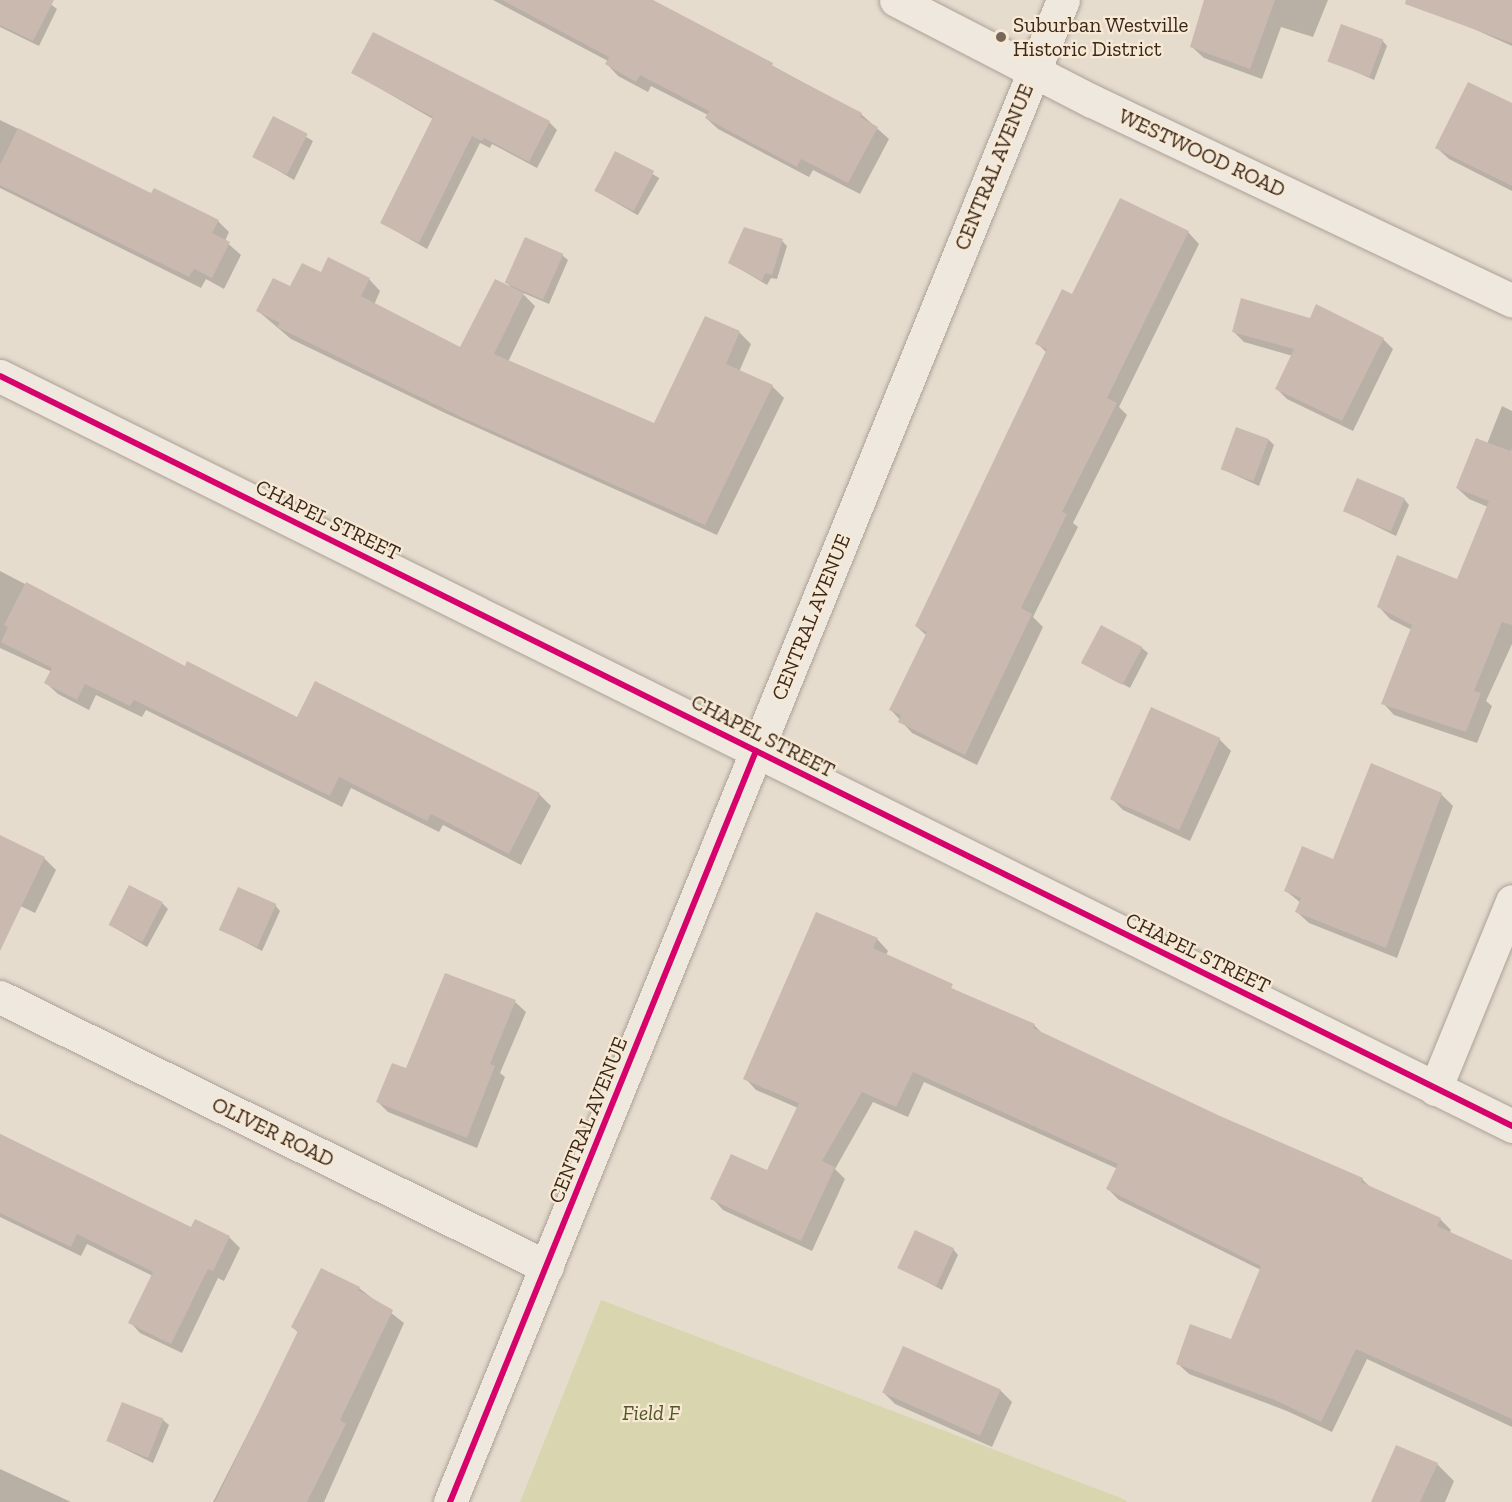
<!DOCTYPE html>
<html>
<head>
<meta charset="utf-8">
<style>
	body { margin:0 }
	#map { position:relative; width:1512px; height:1502px; overflow:hidden; background:#e6dcce; font-family:"Zilla Slab",serif }
	div>[style] { position:absolute }
	[style*='--x'] { left:calc(var(--x)*1px); top:calc(var(--y)*1px); width:calc(var(--w)*1px); rotate:calc(var(--a)*1deg) }
	.green>* { inset:0; background:#d9d5af }
	.shadow>* { inset:0; background:#0003; transform-origin:0 0 }
	.building>* { inset:0; background:#cab9ae; transform-origin:0 0 }
	.roads { filter:drop-shadow(0 0 2px #aba196) drop-shadow(0 0 2px #aba196) }
	.minor>* { height:33px; margin:-16.5px; padding:0 16.5px; transform-origin:16.5px; border-radius:16.5px; background:#eee8df }
	.cycleway>* { height:6px; margin:-3px; padding:0 3px; transform-origin:3px; border-radius:3px; background:#d6006c }
	.dots>* { width:16px; height:16px; translate:-50% -50%; box-sizing:border-box; border:3px solid #f7e9d3; border-radius:50% }
	span { translate:-50% -50%; white-space:nowrap; text-align:center; line-height:1.15; -webkit-text-stroke:4.5px #f7e9d3; paint-order:stroke }
	.poi-label { font-size:21px; color:#3b281d }
	.left { translate:0 -50%; text-align:left }
	.street-label { font-size:21px; color:#3b281d }
	.park-label { font-size:21px; color:#515823; font-style:italic }
</style>
</head>
<body>
<div id="map">
	<div class="green">
		<div style="clip-path:polygon(601px 1300px,1121px 1498px,1128px 1502px,520px 1502px)"></div>
	</div>
	<div class="shadow">
		<div style="clip-path:polygon(2px 0,45px 0,57px 9px,39px 46px,0 27px)"></div>
		<div style="clip-path:polygon(493px 0,652px 0,861px 114px,889px 139px,860px 194px,813px 170px,809px 177px,718px 129px,706px 118px,708px 115px,651px 86px,648px 92px,618px 76px,607px 64px,608px 61px)"></div>
		<div style="clip-path:polygon(1208px 0,1328px 0,1313px 37px,1281px 27px,1262px 79px,1204px 58px,1192px 47px)"></div>
		<div style="clip-path:polygon(1474px 0,1512px 3px,1512px 46px,1465px 25px)"></div>
		<div style="clip-path:polygon(1382px 40px,1387px 46px,1374px 80px,1329px 60px)"></div>
		<div style="clip-path:polygon(353px 73px,549px 122px,557px 130px,537px 168px,492px 144px,490px 148px,480px 143px,427px 249px,382px 223px,433px 119px)"></div>
		<div style="clip-path:polygon(1512px 105px,1512px 191px,1449px 159px,1437px 148px)"></div>
		<div style="clip-path:polygon(274px 118px,313px 141px,294px 180px,255px 157px)"></div>
		<div style="clip-path:polygon(0 120px,152px 195px,218px 221px,229px 232px,225px 241px,241px 255px,224px 289px,206px 279px,201px 288px,0 188px)"></div>
		<div style="left:616px;top:153px;width:50px;height:43px;rotate:30deg"></div>
		<div style="clip-path:polygon(1188px 232px,1199px 244px,1119px 407px,1127px 415px,1073px 523px,1078px 527px,1033px 617px,1043px 627px,977px 765px,912px 733px,891px 710px,927px 636px,916px 626px,1047px 353px,1037px 343px,1073px 296px)"></div>
		<div style="clip-path:polygon(782px 241px,787px 246px,777px 279px,771px 278px,767px 285px,730px 263px)"></div>
		<div style="clip-path:polygon(562px 255px,568px 260px,549px 304px,521px 292px,535px 306px,508px 362px,654px 425px,739px 332px,751px 344px,739px 372px,772px 386px,784px 398px,717px 535px,445px 413px,291px 339px,258px 311px,291px 288px,321px 274px,369px 279px,380px 291px,374px 305px,461px 349px,513px 289px,507px 283px)"></div>
		<div style="clip-path:polygon(1233px 331px,1383px 339px,1393px 349px,1353px 431px,1287px 399px,1276px 388px,1293px 356px,1244px 342px)"></div>
		<div style="clip-path:polygon(1502px 406px,1512px 411px,1512px 644px,1486px 701px,1492px 706px,1477px 743px,1394px 715px,1383px 703px,1412px 630px,1390px 619px,1379px 607px,1458px 581px,1488px 507px,1469px 499px,1457px 488px,1487px 444px)"></div>
		<div style="clip-path:polygon(1269px 440px,1274px 445px,1259px 486px,1222px 469px)"></div>
		<div style="clip-path:polygon(1404px 499px,1409px 505px,1396px 536px,1345px 511px)"></div>
		<div style="clip-path:polygon(0 571px,186px 668px,298px 719px,539px 794px,551px 806px,521px 865px,443px 825px,439px 832px,351px 788px,342px 807px,146px 710px,142px 717px,96px 695px,89px 710px,58px 694px,46px 683px,52px 672px,0 648px)"></div>
		<div style="clip-path:polygon(1142px 648px,1148px 653px,1130px 688px,1084px 663px)"></div>
		<div style="clip-path:polygon(1219px 739px,1231px 751px,1190px 841px,1123px 810px,1111px 798px)"></div>
		<div style="clip-path:polygon(1441px 794px,1453px 806px,1397px 958px,1309px 923px,1297px 912px,1301px 903px,1286px 891px)"></div>
		<div style="clip-path:polygon(0 837px,45px 859px,56px 870px,35px 913px,0 896px)"></div>
		<div style="clip-path:polygon(162px 903px,168px 909px,147px 947px,110px 925px)"></div>
		<div style="clip-path:polygon(275px 905px,280px 911px,262px 951px,220px 929px)"></div>
		<div style="clip-path:polygon(877px 939px,888px 951px,886px 955px,959px 992px,1034px 1025px,1045px 1036px,1219px 1117px,1362px 1179px,1371px 1188px,1440px 1219px,1451px 1230px,1449px 1234px,1512px 1263px,1512px 1427px,1367px 1359px,1332px 1432px,1287px 1411px,1189px 1374px,1177px 1363px,1231px 1341px,1261px 1270px,1119px 1200px,1108px 1189px,1118px 1169px,924px 1082px,908px 1117px,873px 1102px,835px 1169px,845px 1179px,812px 1251px,723px 1210px,712px 1198px,767px 1172px,798px 1108px,756px 1090px,745px 1078px)"></div>
		<div style="clip-path:polygon(515px 1002px,526px 1012px,500px 1073px,505px 1077px,477px 1148px,388px 1112px,378px 1102px,407px 1070px)"></div>
		<div style="clip-path:polygon(0 1134px,191px 1229px,195px 1221px,229px 1237px,240px 1248px,224px 1281px,218px 1278px,182px 1353px,140px 1333px,130px 1322px,153px 1276px,87px 1244px,81px 1256px,0 1217px)"></div>
		<div style="clip-path:polygon(953px 1249px,958px 1255px,942px 1290px,899px 1267px)"></div>
		<div style="clip-path:polygon(321px 1270px,359px 1288px,404px 1323px,324px 1502px,213px 1502px,299px 1333px,292px 1327px)"></div>
		<div style="clip-path:polygon(1000px 1390px,1012px 1402px,992px 1447px,895px 1404px,884px 1393px)"></div>
		<div style="clip-path:polygon(163px 1420px,169px 1425px,153px 1463px,108px 1441px)"></div>
		<div style="clip-path:polygon(1437px 1464px,1454px 1481px,1445px 1502px,1373px 1502px)"></div>
		<div style="clip-path:polygon(0 1469px,71px 1502px,0 1502px)"></div>
	</div>
	<div class="building">
		<div style="clip-path:polygon(0 0,54px 0,33px 41px,0 25px)"></div>
		<div style="clip-path:polygon(502px 0,653px 0,773px 63px,772px 66px,862px 113px,860px 117px,878px 127px,848px 183px,801px 159px,797px 167px,705px 118px,709px 111px,640px 75px,636px 82px,605px 64px,609px 57px)"></div>
		<div style="clip-path:polygon(1204px 0,1275px 0,1250px 69px,1190px 47px)"></div>
		<div style="clip-path:polygon(1406px 0,1512px 0,1512px 43px,1405px 4px)"></div>
		<div style="left:1341px;top:24px;width:45px;height:40px;rotate:20deg"></div>
		<div style="clip-path:polygon(373px 32px,550px 121px,529px 162px,484px 138px,482px 141px,472px 136px,419px 243px,380px 223px,433px 117px,351px 73px)"></div>
		<div style="clip-path:polygon(1468px 82px,1512px 103px,1512px 186px,1435px 148px)"></div>
		<div style="left:273px;top:116px;width:39px;height:46px;rotate:27deg"></div>
		<div style="clip-path:polygon(18px 128px,151px 193px,154px 188px,219px 220px,212px 233px,230px 242px,212px 278px,194px 269px,189px 277px,0 185px,0 165px)"></div>
		<div style="left:615px;top:151px;width:44px;height:45px;rotate:27deg"></div>
		<div style="clip-path:polygon(1120px 198px,1189px 231px,1107px 398px,1117px 403px,1062px 512px,1067px 514px,1021px 608px,1032px 614px,965px 755px,898px 722px,901px 715px,889px 710px,927px 632px,915px 626px,1047px 349px,1035px 344px,1062px 289px,1072px 294px)"></div>
		<div style="clip-path:polygon(744px 227px,783px 239px,772px 275px,765px 273px,762px 281px,728px 263px)"></div>
		<div style="left:525px;top:237px;width:42px;height:50px;rotate:24deg"></div>
		<div style="clip-path:polygon(328px 257px,370px 278px,361px 296px,460px 347px,495px 279px,524px 293px,494px 354px,654px 423px,705px 316px,740px 331px,726px 364px,773px 385px,705px 525px,463px 418px,277px 327px,280px 323px,256px 311px,273px 278px,290px 286px,302px 263px,321px 272px)"></div>
		<div style="clip-path:polygon(1241px 298px,1310px 318px,1316px 304px,1384px 338px,1342px 421px,1275px 389px,1294px 349px,1232px 332px)"></div>
		<div style="left:1236px;top:427px;width:35px;height:45px;rotate:20deg"></div>
		<div style="clip-path:polygon(1476px 438px,1510px 451px,1512px 448px,1512px 625px,1502px 622px,1474px 691px,1481px 693px,1466px 732px,1381px 704px,1412px 625px,1377px 607px,1397px 555px,1457px 579px,1489px 501px,1456px 488px)"></div>
		<div style="left:1357px;top:478px;width:52px;height:36px;rotate:23deg"></div>
		<div style="clip-path:polygon(26px 582px,185px 666px,187px 661px,297px 717px,315px 681px,540px 793px,509px 854px,431px 814px,427px 821px,339px 777px,330px 796px,134px 700px,130px 706px,85px 684px,77px 700px,44px 683px,52px 668px,1px 642px,8px 627px,4px 625px)"></div>
		<div style="left:1101px;top:625px;width:47px;height:43px;rotate:28deg"></div>
		<div style="left:1151px;top:707px;width:76px;height:101px;rotate:24deg"></div>
		<div style="clip-path:polygon(1371px 763px,1442px 793px,1386px 948px,1295px 912px,1301px 898px,1284px 891px,1302px 846px,1333px 859px)"></div>
		<div style="clip-path:polygon(0 835px,45px 857px,0 951px)"></div>
		<div style="left:129px;top:885px;width:38px;height:45px;rotate:27deg"></div>
		<div style="left:238px;top:887px;width:42px;height:47px;rotate:24deg"></div>
		<div style="clip-path:polygon(816px 912px,878px 938px,873px 948px,953px 984px,951px 988px,1035px 1024px,1033px 1028px,1220px 1116px,1363px 1178px,1361px 1182px,1441px 1218px,1437px 1226px,1512px 1260px,1512px 1419px,1356px 1349px,1321px 1422px,1275px 1400px,1176px 1364px,1190px 1324px,1231px 1339px,1261px 1266px,1106px 1189px,1118px 1164px,913px 1072px,896px 1107px,862px 1092px,822px 1161px,835px 1167px,801px 1241px,710px 1199px,731px 1154px,767px 1170px,799px 1103px,743px 1079px)"></div>
		<div style="clip-path:polygon(445px 973px,516px 1000px,490px 1064px,495px 1066px,467px 1138px,376px 1102px,392px 1063px,406px 1068px)"></div>
		<div style="clip-path:polygon(0 1134px,191px 1227px,195px 1219px,230px 1236px,213px 1271px,208px 1269px,171px 1344px,128px 1323px,153px 1272px,77px 1234px,71px 1247px,0 1213px)"></div>
		<div style="left:915px;top:1230px;width:43px;height:42px;rotate:25deg"></div>
		<div style="clip-path:polygon(321px 1268px,360px 1287px,358px 1290px,393px 1310px,340px 1420px,346px 1424px,307px 1502px,215px 1502px,298px 1331px,291px 1327px)"></div>
		<div style="left:903px;top:1346px;width:107px;height:51px;rotate:24deg"></div>
		<div style="left:122px;top:1402px;width:45px;height:42px;rotate:22deg"></div>
		<div style="clip-path:polygon(1396px 1445px,1438px 1463px,1420px 1502px,1371px 1502px)"></div>
	</div>
	<div class="roads">
		<div class="minor">
			<div style="--x:896;--y:0;--w:220;--a:27.3"></div>
			<div style="--x:1092;--y:101;--w:465;--a:25.4"></div>
			<div style="--x:0;--y:376;--w:1688;--a:26.38"></div>
			<div style="--x:0;--y:997;--w:610;--a:26.27"></div>
			<div style="--x:1435;--y:1089;--w:203;--a:-67.7"></div>
			<div style="--x:450;--y:1502;--w:1622;--a:-67.8"></div>
		</div>
	</div>
	<div class="cycleway">
		<div style="--x:0;--y:376;--w:1688;--a:26.38"></div>
		<div style="--x:450;--y:1502;--w:811;--a:-67.83"></div>
	</div>
	<div class="dots">
		<div style="left:1001px;top:37px;background:#77675b"></div>
	</div>
	<div class="poi-label">
		<span class="left" style="left:1013px;top:37px">Suburban Westville<br>Historic District</span>
	</div>
	<div class="street-label">
		<span style="left:1202px;top:153px;rotate:25deg">WESTWOOD ROAD</span>
		<span style="left:994px;top:167px;rotate:-68deg">CENTRAL AVENUE</span>
		<span style="left:328px;top:520px;rotate:26deg">CHAPEL STREET</span>
		<span style="left:811px;top:617px;rotate:-68deg">CENTRAL AVENUE</span>
		<span style="left:763px;top:736px;rotate:27deg">CHAPEL STREET</span>
		<span style="left:1198px;top:953px;rotate:26deg">CHAPEL STREET</span>
		<span style="left:588px;top:1120px;rotate:-68deg">CENTRAL AVENUE</span>
		<span style="left:273px;top:1132px;rotate:26deg">OLIVER ROAD</span>
	</div>
	<div class="park-label">
		<span style="left:651px;top:1413px">Field F</span>
	</div>
</div>
</body>
</html>
